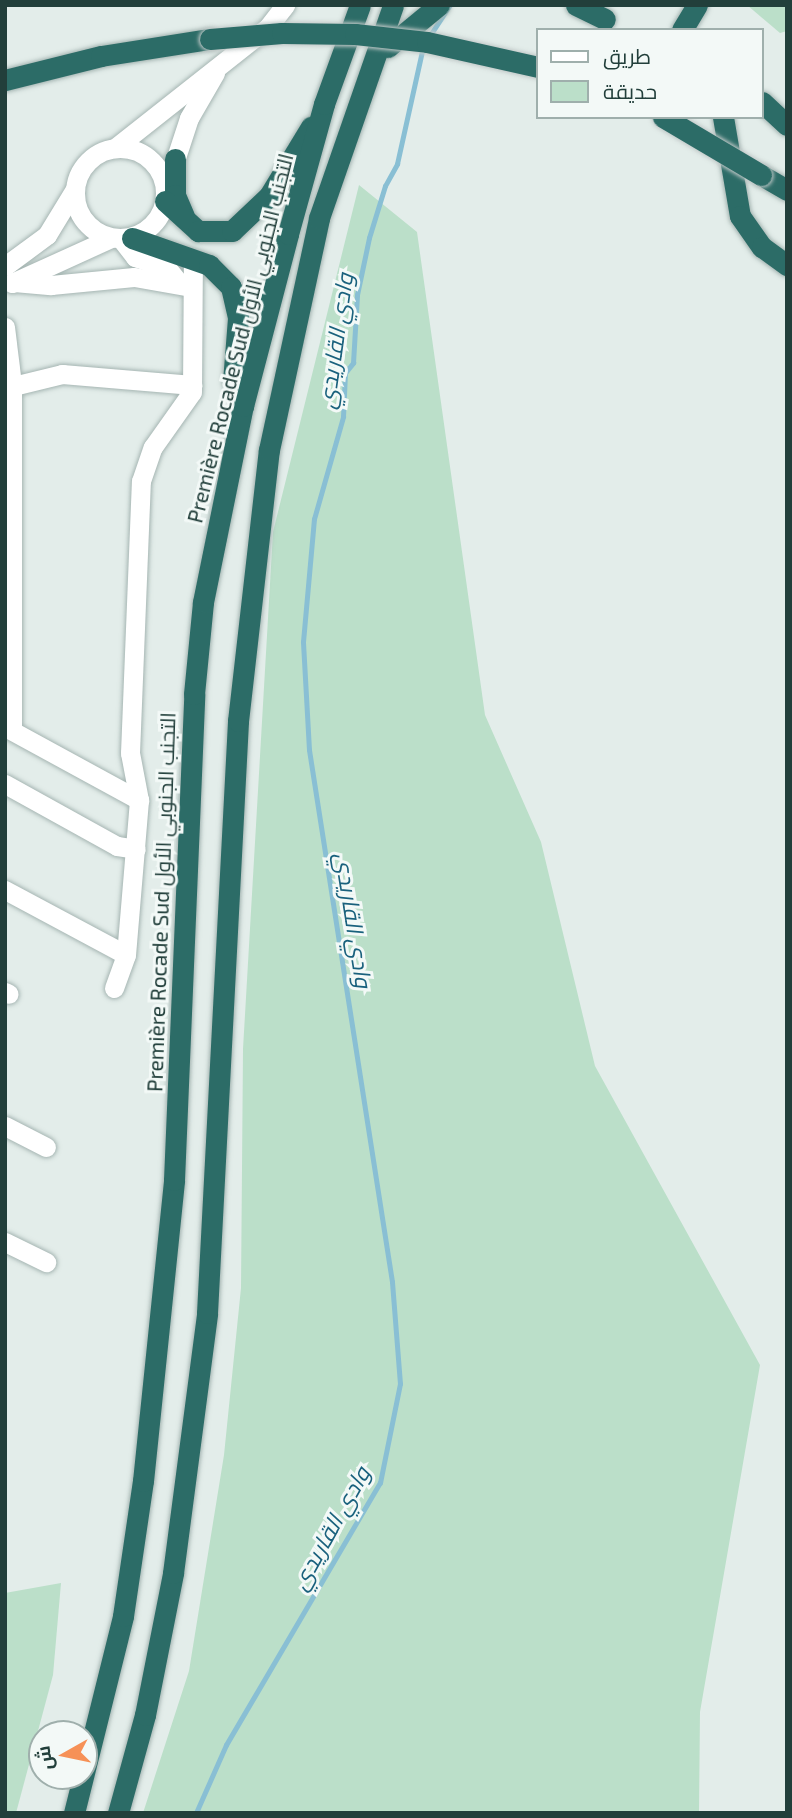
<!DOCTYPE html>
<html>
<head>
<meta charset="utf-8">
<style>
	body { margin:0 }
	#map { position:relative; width:792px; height:1818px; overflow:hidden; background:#e3edea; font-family:"Exo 2",Cairo,sans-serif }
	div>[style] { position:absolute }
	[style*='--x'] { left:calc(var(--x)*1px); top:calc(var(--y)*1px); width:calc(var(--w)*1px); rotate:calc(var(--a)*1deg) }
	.green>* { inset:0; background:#bbdfc9 }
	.stream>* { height:4.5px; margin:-2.25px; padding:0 2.25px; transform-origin:2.25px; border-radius:2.25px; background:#89bfd4 }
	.roads { filter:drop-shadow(0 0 2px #a5b5b2) drop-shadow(0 0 2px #a5b5b2) }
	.minor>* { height:19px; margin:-9.5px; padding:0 9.5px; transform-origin:9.5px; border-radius:9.5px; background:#fff }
	.minor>.ring { margin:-9.5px; padding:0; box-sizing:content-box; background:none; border:19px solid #fff; border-radius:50% }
	.highway>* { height:21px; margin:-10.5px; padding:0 10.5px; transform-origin:10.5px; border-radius:10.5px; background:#2c6c67 }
	.bridges { filter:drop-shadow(0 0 2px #c1c9c8) drop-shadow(0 0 2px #c1c9c8) }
	.highway-bridge>* { height:21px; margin:-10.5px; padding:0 10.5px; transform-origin:10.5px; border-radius:10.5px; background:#2c6c67 }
	span { translate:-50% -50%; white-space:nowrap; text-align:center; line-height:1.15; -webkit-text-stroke:6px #f3f9f7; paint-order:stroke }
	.street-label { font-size:21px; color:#223f3b }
	.water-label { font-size:23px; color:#19617d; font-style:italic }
	.frame { position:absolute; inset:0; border:7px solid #223f3b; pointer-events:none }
	.legend { position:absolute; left:536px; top:28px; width:228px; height:91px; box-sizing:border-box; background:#f3f9f7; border:2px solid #9fafac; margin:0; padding:9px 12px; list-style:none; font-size:21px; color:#223f3b }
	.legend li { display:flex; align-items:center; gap:14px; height:35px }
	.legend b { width:35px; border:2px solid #9fafac }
	.north { position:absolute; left:28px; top:1720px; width:70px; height:70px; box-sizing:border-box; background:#f3f9f7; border:2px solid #9fafac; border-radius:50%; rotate:261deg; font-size:19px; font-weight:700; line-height:28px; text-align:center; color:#223f3b }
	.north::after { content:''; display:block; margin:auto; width:24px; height:32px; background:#f69157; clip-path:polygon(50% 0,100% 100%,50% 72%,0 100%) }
</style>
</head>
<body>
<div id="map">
	<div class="green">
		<div style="clip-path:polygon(747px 5px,787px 5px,787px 31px,780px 33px)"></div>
		<div style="clip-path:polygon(359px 185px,417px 232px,485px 715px,541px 842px,595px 1066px,760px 1365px,700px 1712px,699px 1813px,143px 1813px,189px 1671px,224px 1455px,241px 1288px,243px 1049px,273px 532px)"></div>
		<div style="clip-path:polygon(61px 1583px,53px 1675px,16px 1813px,5px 1813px,5px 1593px)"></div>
	</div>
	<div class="stream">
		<div style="--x:429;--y:37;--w:38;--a:-57"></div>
		<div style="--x:196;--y:1813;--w:74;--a:-66.2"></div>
		<div style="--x:226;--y:1745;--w:304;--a:-59.6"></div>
		<div style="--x:380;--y:1483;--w:101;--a:-78.6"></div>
		<div style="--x:400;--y:1384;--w:102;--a:-94.5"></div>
		<div style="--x:392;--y:1282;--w:538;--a:-98.87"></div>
		<div style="--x:309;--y:750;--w:108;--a:-93.2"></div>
		<div style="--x:303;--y:642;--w:123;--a:-84.9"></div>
		<div style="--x:314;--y:519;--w:106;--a:-74.1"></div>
		<div style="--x:343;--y:417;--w:44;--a:-87.4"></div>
		<div style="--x:345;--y:373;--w:13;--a:-51"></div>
		<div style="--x:353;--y:363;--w:68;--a:-86.6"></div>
		<div style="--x:357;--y:295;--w:58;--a:-78.1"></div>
		<div style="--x:369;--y:238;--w:54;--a:-72.9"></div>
		<div style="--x:385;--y:186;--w:25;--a:-61"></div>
		<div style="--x:397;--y:164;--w:120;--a:-77.5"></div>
	</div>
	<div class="roads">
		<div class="minor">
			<div class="ring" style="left:75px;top:148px;width:71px;height:71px"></div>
			<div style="--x:115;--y:148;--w:195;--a:-38.3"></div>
			<div style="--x:268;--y:27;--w:28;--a:-52"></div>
			<div style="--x:171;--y:173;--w:58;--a:-71.9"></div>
			<div style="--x:189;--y:118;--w:52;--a:-60"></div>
			<div style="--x:121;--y:239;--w:23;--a:52"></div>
			<div style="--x:135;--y:257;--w:34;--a:19"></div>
			<div style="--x:167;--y:268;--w:19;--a:51"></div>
			<div style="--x:5;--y:266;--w:52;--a:-36.4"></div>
			<div style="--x:47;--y:235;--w:54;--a:-58.7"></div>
			<div style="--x:14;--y:282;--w:37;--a:5"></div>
			<div style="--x:51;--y:285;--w:83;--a:-5.5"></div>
			<div style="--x:134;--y:277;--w:59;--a:9.8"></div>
			<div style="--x:12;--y:283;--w:109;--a:-24.4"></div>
			<div style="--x:5;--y:327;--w:57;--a:83"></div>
			<div style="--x:12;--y:384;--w:346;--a:90"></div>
			<div style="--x:5;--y:388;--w:59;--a:-13.8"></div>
			<div style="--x:62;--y:374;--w:131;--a:4.8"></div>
			<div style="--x:5;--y:727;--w:153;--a:28.6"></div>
			<div style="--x:5;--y:784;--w:128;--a:29"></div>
			<div style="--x:117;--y:846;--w:19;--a:9"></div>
			<div style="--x:5;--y:890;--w:137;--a:28.2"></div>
			<div style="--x:114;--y:988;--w:35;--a:-70"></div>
			<div style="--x:126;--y:955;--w:156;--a:-85.2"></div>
			<div style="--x:139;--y:800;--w:48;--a:-100.8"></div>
			<div style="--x:130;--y:753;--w:272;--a:-87.7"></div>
			<div style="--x:141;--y:481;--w:36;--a:-71"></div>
			<div style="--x:153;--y:447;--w:67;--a:-54.7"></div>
			<div style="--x:192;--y:392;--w:133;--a:-89.6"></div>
			<div style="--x:5;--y:992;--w:4;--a:27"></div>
			<div style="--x:5;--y:1126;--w:46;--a:27.1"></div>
			<div style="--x:5;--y:1242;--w:46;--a:26"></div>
		</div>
		<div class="highway">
			<div style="--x:576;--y:5;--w:32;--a:26"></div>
			<div style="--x:682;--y:30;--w:29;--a:-59"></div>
			<div style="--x:388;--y:47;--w:66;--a:-39.5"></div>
			<div style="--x:5;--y:80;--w:99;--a:-14"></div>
			<div style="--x:101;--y:56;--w:110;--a:-8.9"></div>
			<div style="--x:762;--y:102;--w:34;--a:43"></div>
			<div style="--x:723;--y:117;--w:100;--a:80.3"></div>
			<div style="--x:740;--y:216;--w:38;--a:55"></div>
			<div style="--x:762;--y:247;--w:31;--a:36"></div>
			<div style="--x:175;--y:159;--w:36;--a:90"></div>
			<div style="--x:175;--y:195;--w:23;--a:67"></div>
			<div style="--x:761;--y:175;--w:30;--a:30"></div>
			<div style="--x:165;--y:201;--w:45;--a:42.3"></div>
			<div style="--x:198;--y:231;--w:34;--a:0"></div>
			<div style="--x:232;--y:231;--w:51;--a:-43.4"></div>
			<div style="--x:269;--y:196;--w:81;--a:-58.7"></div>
			<div style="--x:132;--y:238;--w:82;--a:19.3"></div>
			<div style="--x:209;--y:265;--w:31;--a:45"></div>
			<div style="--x:231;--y:287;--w:32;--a:77"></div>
			<div style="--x:238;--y:318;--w:63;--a:94.5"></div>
			<div style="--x:233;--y:381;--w:27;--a:68"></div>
			<div style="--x:74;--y:1813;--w:203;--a:-76"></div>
			<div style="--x:123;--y:1616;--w:136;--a:-81.6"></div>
			<div style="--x:143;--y:1481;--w:303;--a:-84.1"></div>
			<div style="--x:174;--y:1180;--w:486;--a:-87.6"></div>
			<div style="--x:194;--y:694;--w:92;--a:-84.4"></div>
			<div style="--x:203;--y:602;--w:200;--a:-78.5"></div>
			<div style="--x:243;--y:406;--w:178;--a:-75.3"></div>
			<div style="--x:288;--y:234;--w:135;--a:-74.5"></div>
			<div style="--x:324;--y:104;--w:105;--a:-70"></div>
			<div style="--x:118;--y:1813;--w:102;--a:-74.6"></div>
			<div style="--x:145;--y:1715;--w:145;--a:-78.8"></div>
			<div style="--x:173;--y:1573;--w:262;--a:-82.5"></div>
			<div style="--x:207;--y:1313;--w:593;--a:-87"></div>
			<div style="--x:238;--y:721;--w:273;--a:-83.5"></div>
			<div style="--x:269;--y:450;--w:237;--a:-77.8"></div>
			<div style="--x:319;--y:218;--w:225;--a:-70.8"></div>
		</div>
	</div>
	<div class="bridges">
		<div class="highway-bridge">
			<div style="--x:210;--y:39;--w:72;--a:-4.8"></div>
			<div style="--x:282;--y:33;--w:73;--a:0.8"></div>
			<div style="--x:355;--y:34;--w:72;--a:6.3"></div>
			<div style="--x:427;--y:42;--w:114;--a:12.7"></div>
			<div style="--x:663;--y:117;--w:114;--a:30.6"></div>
		</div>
	</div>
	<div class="street-label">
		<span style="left:240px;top:338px;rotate:-76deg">Première Rocade Sud التجنب الجنوبي الأول</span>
		<span style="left:161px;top:902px;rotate:-88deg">Première Rocade Sud التجنب الجنوبي الأول</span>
	</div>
	<div class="water-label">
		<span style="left:335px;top:341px;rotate:-82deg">وادي القاريدي</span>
		<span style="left:354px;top:920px;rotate:81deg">وادي القاريدي</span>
		<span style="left:330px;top:1528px;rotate:-61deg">وادي القاريدي</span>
	</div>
	<div class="frame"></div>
	<ul class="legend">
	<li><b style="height:9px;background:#fff"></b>طريق</li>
	<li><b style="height:19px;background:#bbdfc9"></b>حديقة</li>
	</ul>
	<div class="north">ش</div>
</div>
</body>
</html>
